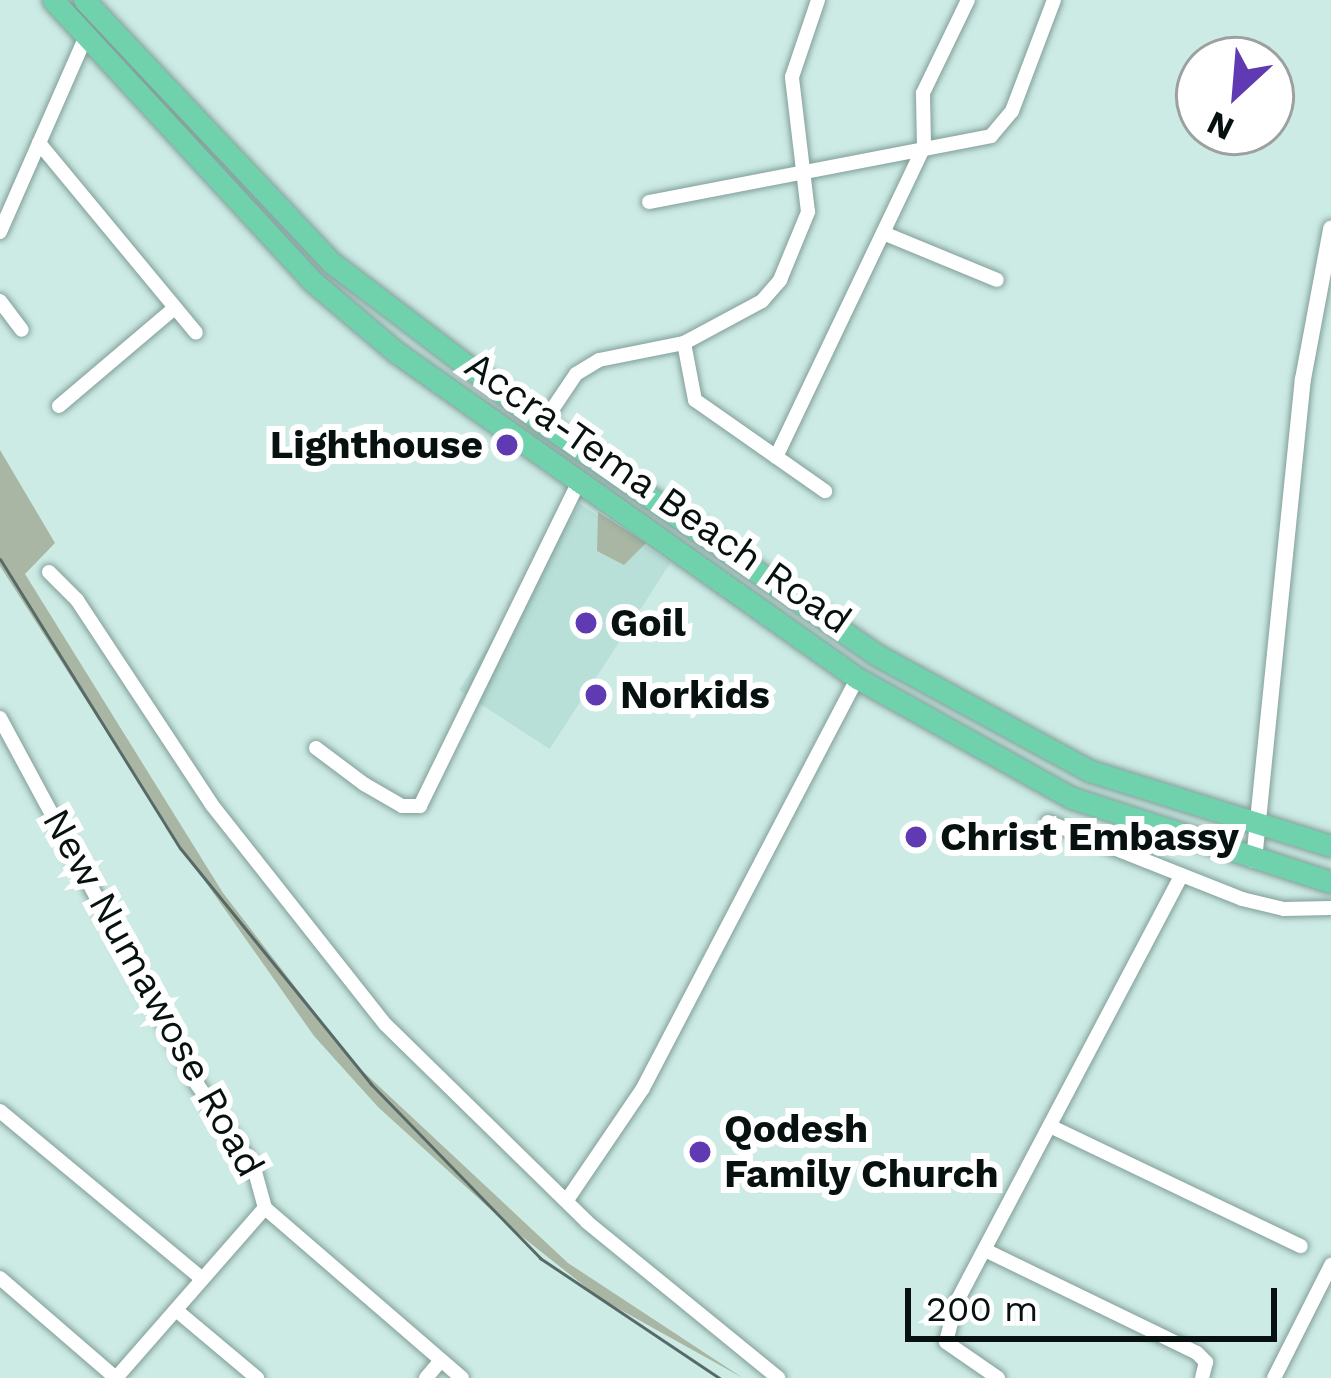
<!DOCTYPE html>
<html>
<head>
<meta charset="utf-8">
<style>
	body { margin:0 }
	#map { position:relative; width:1331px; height:1378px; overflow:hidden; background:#cdebe5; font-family:"Work Sans",sans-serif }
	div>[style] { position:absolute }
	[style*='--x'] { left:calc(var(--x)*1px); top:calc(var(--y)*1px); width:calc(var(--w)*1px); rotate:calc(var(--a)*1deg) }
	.built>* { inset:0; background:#b8e0d8; transform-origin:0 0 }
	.green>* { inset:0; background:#a8b6a3 }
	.roads { filter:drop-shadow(0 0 3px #819e99) drop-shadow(0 0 3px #819e99) }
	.minor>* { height:14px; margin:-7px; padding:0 7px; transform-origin:7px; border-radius:7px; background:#fff }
	.tertiary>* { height:16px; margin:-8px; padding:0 8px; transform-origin:8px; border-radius:8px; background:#fff }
	.primary>* { height:21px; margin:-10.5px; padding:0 10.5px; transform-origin:10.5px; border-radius:10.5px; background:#70d2ad }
	.rail>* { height:3px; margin:-1.5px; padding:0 1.5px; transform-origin:1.5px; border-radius:1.5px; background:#586a67 }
	.dots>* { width:33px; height:33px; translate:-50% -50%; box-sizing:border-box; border:6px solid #fff; border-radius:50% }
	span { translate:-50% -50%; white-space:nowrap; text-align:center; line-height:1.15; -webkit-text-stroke:12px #fff; paint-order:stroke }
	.poi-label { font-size:39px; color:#071210; font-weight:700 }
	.right { translate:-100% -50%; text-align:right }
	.left { translate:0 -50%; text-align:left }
	.street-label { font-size:39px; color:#071210 }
	.north { position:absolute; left:1175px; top:36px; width:120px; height:120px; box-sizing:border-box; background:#fff; border:3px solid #9ca09f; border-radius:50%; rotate:206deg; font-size:33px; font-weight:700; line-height:48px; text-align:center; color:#071210 }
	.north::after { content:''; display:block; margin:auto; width:42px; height:54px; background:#603ab2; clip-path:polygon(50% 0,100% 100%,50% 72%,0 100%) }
	.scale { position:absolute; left:905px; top:1288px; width:372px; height:54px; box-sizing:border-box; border:6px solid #071210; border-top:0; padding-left:15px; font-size:36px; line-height:42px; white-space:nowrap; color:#071210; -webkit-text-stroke:9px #fff; paint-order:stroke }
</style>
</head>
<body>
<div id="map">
	<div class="built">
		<div style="left:580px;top:504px;width:108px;height:222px;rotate:33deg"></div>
	</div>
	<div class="green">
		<div style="clip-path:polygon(0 450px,55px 543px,25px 574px,223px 893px,354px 1063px,568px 1263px,743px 1378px,601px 1299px,511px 1228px,378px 1107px,314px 1036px,171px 833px,0 566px)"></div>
		<div style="clip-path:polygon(598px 512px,646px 543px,624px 565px,597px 551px)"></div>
	</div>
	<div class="roads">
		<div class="minor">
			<div style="--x:39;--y:143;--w:246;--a:50.4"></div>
			<div style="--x:649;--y:202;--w:348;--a:-10.9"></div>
			<div style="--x:991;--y:136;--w:33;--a:-50"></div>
			<div style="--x:1012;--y:111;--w:119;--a:-69.3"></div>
			<div style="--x:0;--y:232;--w:209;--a:-66.3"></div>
			<div style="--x:883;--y:233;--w:123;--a:22.4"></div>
			<div style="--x:0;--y:301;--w:36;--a:53"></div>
			<div style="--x:684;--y:343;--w:58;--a:79.1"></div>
			<div style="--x:695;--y:400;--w:159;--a:35"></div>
			<div style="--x:59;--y:406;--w:148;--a:-40.3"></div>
			<div style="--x:543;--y:423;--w:59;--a:-56"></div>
			<div style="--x:576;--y:374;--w:27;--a:-31"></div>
			<div style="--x:599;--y:360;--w:87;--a:-11.3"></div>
			<div style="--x:684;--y:343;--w:89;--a:-28.3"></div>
			<div style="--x:762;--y:301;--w:28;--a:-49"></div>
			<div style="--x:780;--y:280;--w:74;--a:-67.6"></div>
			<div style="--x:808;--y:212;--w:136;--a:-96.8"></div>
			<div style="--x:792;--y:77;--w:81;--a:-71.3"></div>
			<div style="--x:776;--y:457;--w:344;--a:-64.5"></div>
			<div style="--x:924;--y:147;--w:54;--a:-91.1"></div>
			<div style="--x:923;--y:93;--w:103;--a:-64.2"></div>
			<div style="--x:49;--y:572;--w:40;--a:45"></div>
			<div style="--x:77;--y:600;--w:245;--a:56.6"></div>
			<div style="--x:212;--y:805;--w:280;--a:51.7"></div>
			<div style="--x:386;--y:1025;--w:281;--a:44.4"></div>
			<div style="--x:587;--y:1222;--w:247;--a:39.2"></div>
			<div style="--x:0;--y:718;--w:416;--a:61.7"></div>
			<div style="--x:197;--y:1084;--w:102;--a:55.8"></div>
			<div style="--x:254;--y:1168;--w:41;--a:74.6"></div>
			<div style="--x:316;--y:748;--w:60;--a:36.9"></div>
			<div style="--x:364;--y:784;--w:44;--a:30.1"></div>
			<div style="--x:402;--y:806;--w:18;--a:0"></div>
			<div style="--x:420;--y:806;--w:362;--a:-63.9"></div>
			<div style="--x:1048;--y:822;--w:209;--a:21.6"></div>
			<div style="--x:1242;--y:899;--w:43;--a:13.4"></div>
			<div style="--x:1284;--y:909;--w:47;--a:-1.2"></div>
			<div style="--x:0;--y:1111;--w:263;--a:39.7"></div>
			<div style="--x:1050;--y:1126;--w:278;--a:25.6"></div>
			<div style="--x:567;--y:1200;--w:135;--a:-55.8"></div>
			<div style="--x:643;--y:1088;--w:462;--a:-62.4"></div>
			<div style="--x:265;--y:1208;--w:260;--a:40.8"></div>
			<div style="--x:987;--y:1251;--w:233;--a:25.9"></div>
			<div style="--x:1197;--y:1353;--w:13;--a:45"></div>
			<div style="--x:1206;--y:1362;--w:16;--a:104"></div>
			<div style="--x:0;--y:1278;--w:153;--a:40.8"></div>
			<div style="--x:176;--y:1310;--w:106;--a:40"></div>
			<div style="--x:116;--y:1378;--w:226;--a:-48.8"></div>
			<div style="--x:426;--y:1378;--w:23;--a:-50"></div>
			<div style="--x:998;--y:1378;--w:63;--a:-145.3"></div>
			<div style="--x:946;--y:1342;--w:40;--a:-75.6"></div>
			<div style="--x:956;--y:1303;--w:482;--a:-62.2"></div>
			<div style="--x:1274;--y:1378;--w:127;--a:-63.2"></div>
		</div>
		<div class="tertiary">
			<div style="--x:1254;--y:860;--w:483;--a:-84.2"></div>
			<div style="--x:1303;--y:379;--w:153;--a:-79.4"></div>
		</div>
		<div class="primary">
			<div style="--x:53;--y:0;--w:381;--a:47.3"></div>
			<div style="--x:311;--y:280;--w:111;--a:40.3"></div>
			<div style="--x:396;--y:352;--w:565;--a:35.27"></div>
			<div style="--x:857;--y:678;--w:246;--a:29.2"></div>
			<div style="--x:1072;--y:798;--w:272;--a:18"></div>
			<div style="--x:84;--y:0;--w:361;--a:46.7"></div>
			<div style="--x:332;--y:263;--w:265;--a:37.2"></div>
			<div style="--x:543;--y:423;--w:404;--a:34.8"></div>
			<div style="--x:875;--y:654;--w:245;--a:28.6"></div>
			<div style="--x:1090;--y:771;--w:252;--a:17.3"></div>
		</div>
	</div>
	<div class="rail">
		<div style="--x:0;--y:559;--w:340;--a:58.1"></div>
		<div style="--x:180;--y:848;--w:304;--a:51"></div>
		<div style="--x:371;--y:1084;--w:243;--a:45.8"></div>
		<div style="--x:540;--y:1258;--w:216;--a:33.8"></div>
	</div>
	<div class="dots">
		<div style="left:507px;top:445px;background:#603ab2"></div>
		<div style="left:586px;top:623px;background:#603ab2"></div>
		<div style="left:596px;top:695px;background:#603ab2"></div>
		<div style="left:916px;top:837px;background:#603ab2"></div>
		<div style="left:700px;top:1152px;background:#603ab2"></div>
	</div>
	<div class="poi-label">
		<span class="right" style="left:483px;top:445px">Lighthouse</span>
		<span class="left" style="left:610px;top:623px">Goil</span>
		<span class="left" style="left:620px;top:695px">Norkids</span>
		<span class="left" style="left:940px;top:837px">Christ Embassy</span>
		<span class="left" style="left:724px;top:1152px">Qodesh<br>Family Church</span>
	</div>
	<div class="street-label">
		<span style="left:658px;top:493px;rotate:35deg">Accra-Tema Beach Road</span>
		<span style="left:153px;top:993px;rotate:61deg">New Numawose Road</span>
	</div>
	<div class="north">N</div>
	<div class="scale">200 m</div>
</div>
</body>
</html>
